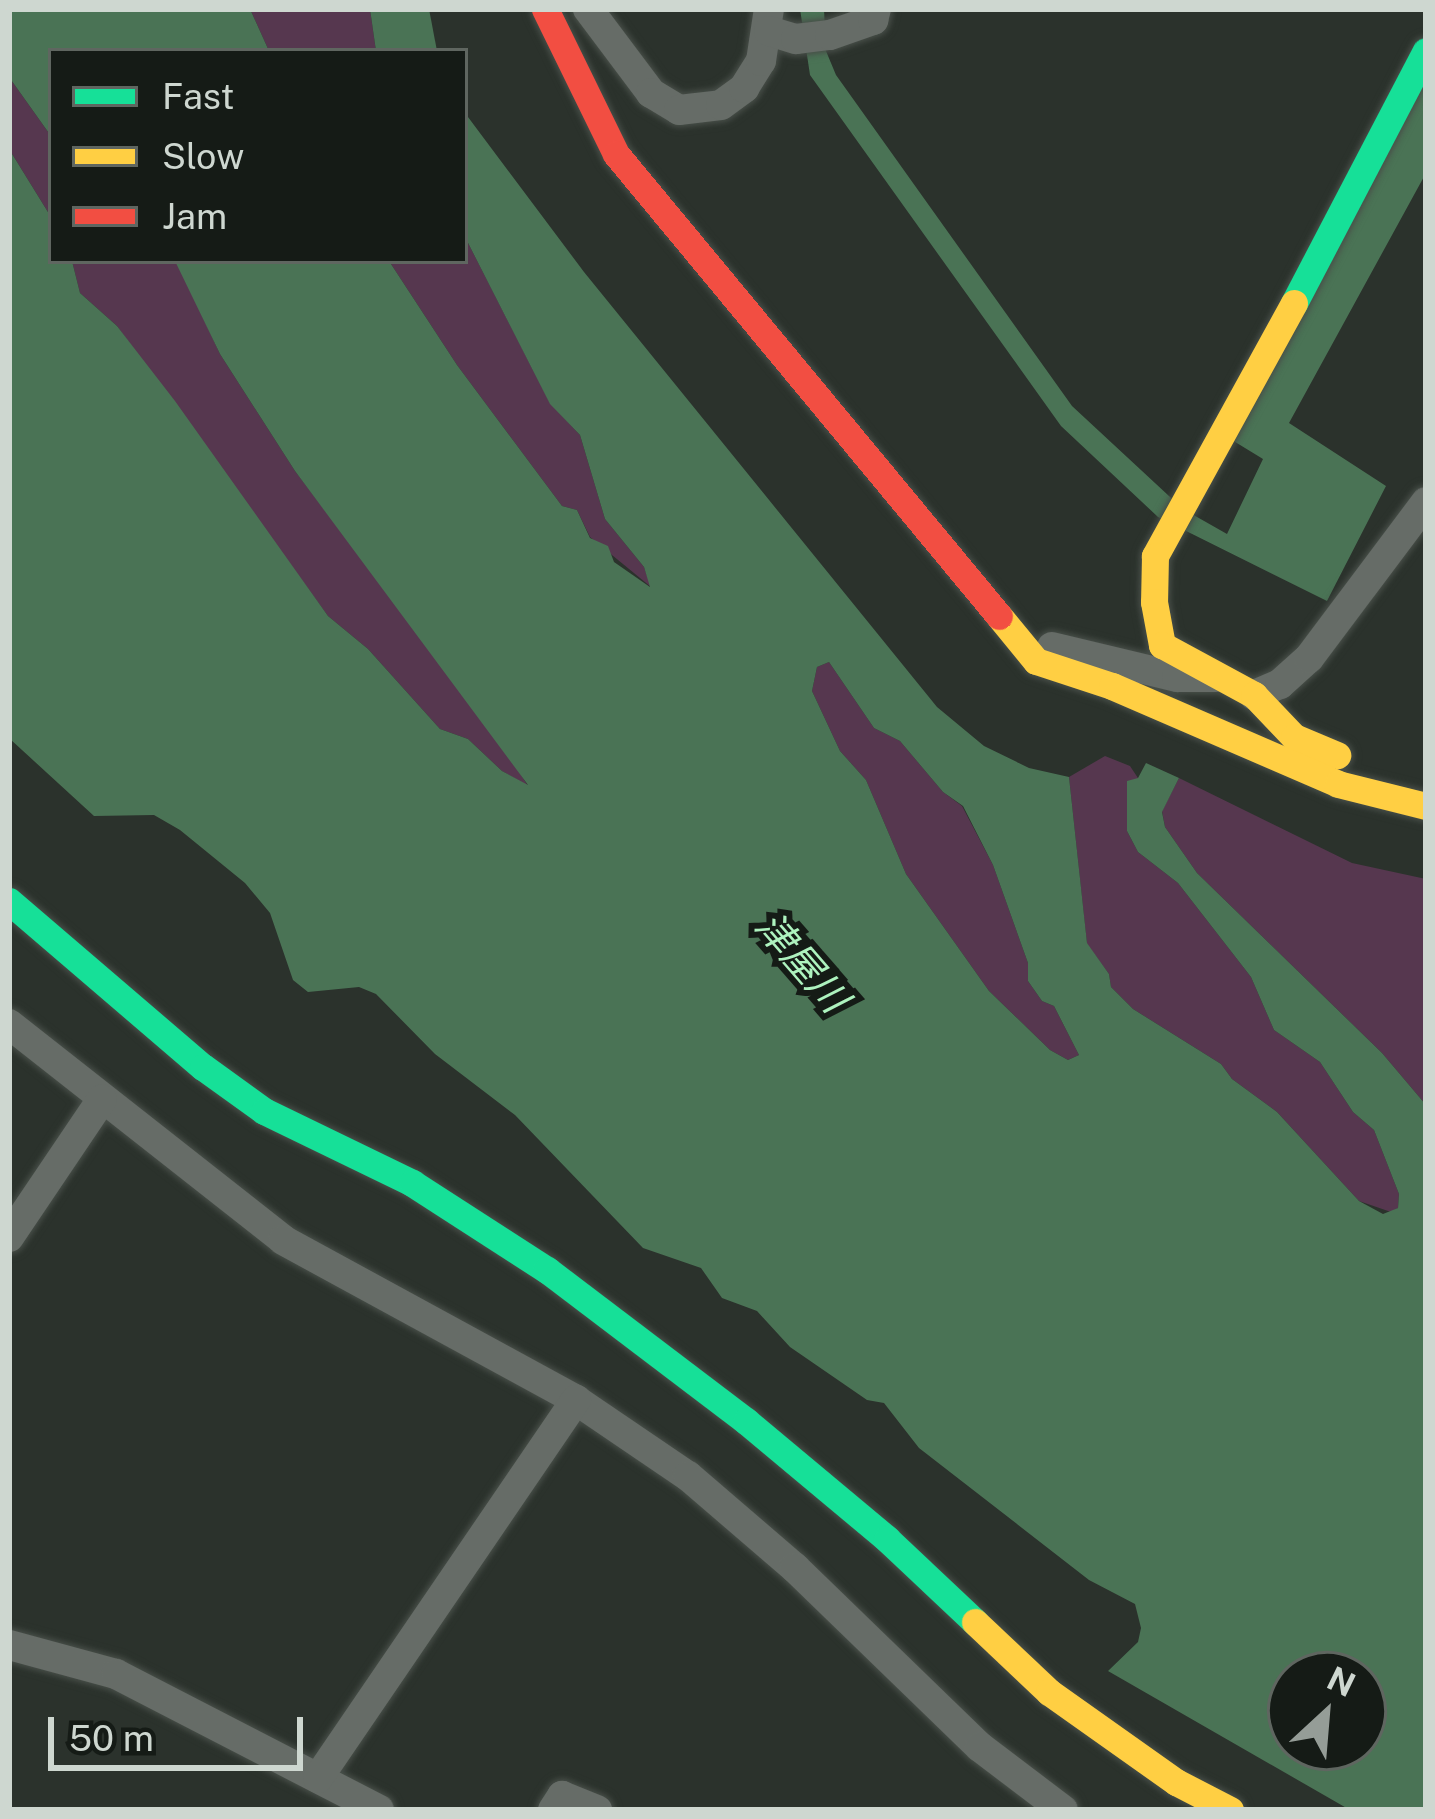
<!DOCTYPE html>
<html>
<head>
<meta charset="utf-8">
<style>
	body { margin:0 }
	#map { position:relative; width:1435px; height:1819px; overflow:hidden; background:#2b322c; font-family:"Public Sans","Noto Sans JP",sans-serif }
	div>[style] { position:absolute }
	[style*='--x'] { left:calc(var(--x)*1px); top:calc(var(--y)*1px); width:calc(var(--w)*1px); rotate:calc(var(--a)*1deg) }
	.green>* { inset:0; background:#56374f }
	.water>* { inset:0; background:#4a7355 }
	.roads { filter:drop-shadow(0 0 3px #484f49) drop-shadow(0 0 3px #484f49) }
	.street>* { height:30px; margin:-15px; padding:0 15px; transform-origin:15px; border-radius:15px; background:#666c67 }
	.fast>* { height:27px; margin:-13.5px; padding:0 13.5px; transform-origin:13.5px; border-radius:13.5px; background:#16e098 }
	.slow>* { height:27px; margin:-13.5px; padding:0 13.5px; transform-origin:13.5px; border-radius:13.5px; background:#ffcf43 }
	.jam>* { height:27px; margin:-13.5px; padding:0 13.5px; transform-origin:13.5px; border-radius:13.5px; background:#f24e42 }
	span { translate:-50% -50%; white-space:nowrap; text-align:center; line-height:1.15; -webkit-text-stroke:12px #151b16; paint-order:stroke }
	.water-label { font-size:39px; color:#aef3bf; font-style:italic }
	.frame { position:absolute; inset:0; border:12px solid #ced7d0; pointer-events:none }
	.legend { position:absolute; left:48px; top:48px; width:420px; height:216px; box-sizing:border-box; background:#151b16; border:3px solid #5f6660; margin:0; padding:15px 21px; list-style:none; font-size:36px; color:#ced7d0 }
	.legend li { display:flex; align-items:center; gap:24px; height:60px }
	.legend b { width:60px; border:3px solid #5f6660 }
	.north { position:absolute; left:1267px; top:1651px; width:120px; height:120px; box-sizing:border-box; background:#151b16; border:3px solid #5f6660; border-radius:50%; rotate:26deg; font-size:33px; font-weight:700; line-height:48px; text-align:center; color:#ced7d0 }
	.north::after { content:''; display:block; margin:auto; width:42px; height:54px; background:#959d97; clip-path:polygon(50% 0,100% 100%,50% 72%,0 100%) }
	.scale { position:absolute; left:48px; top:1717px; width:255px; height:54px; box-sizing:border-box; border:6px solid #ced7d0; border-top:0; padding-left:15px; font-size:36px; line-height:42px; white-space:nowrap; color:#ced7d0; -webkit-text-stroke:9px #151b16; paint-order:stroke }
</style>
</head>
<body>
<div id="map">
	<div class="green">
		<div style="clip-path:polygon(250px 9px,370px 9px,376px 51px,269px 51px)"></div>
		<div style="clip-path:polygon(9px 77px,51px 136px,51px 217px,9px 149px)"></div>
		<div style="clip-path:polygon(465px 237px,550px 403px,580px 435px,605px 519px,644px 567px,651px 587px,590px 537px,577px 510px,562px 506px,457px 365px,389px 261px,465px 261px)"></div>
		<div style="clip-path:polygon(72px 261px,178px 264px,220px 354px,295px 471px,497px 737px,528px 786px,502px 771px,468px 739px,440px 729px,368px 649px,328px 616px,117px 326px,80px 293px)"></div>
		<div style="clip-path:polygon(829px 662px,874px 728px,900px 741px,943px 792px,962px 806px,993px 865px,1028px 963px,1028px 981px,1042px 1001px,1054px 1006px,1079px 1055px,1068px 1060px,1050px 1050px,989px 991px,906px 874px,866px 780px,840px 751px,812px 691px,817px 667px)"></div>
		<div style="clip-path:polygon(1105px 756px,1130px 766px,1138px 778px,1127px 831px,1138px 852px,1178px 883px,1251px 977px,1274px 1030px,1320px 1062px,1353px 1112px,1374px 1130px,1399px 1194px,1398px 1208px,1391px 1212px,1359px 1201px,1277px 1112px,1232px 1079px,1221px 1064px,1133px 1009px,1111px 987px,1109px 974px,1087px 944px,1069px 777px)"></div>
		<div style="clip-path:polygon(1179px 778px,1352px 863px,1426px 879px,1426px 1105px,1382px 1053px,1197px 873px,1165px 827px,1162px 811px)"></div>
	</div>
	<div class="water">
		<div style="clip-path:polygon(9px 9px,250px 9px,269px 51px,51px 51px,51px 136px,9px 77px)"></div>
		<div style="clip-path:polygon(370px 9px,429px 9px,437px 51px,376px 51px)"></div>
		<div style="clip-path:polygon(800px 9px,824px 9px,826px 51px,836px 75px,1072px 406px,1183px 509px,1227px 534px,1263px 459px,1227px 437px,1426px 76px,1426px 173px,1289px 423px,1386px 486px,1327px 601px,1158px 517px,1061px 426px,810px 75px)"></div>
		<div style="clip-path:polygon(evenodd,465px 113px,584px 272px,937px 707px,984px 746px,1029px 768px,1069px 777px,1087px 943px,1109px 974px,1111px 987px,1133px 1009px,1221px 1064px,1232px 1079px,1277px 1112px,1359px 1201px,1383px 1214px,1398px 1208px,1399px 1194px,1374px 1130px,1353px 1112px,1320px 1062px,1274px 1030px,1251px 977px,1178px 883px,1138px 852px,1127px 831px,1127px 781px,1138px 778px,1146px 763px,1179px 778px,1162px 812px,1165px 827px,1197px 873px,1382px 1053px,1426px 1105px,1426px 1810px,1350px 1810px,1108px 1671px,1138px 1642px,1141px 1628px,1135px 1604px,1089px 1580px,919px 1448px,884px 1403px,867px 1400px,790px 1347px,757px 1311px,722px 1298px,701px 1268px,643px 1248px,515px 1115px,435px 1054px,376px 994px,359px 987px,308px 992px,293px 980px,270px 913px,245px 883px,180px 830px,154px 815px,94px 816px,10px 739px,9px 149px,51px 217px,51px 261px,72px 261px,80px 293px,117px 326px,175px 401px,328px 616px,368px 649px,440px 729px,468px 739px,502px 771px,528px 785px,295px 471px,220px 354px,175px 261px,389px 261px,457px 365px,562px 506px,577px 510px,590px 538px,608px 546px,614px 562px,650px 587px,644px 567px,605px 519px,580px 435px,550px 404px,465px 237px,465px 113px,829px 662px,874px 728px,900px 741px,943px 792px,963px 806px,993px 865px,1028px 963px,1028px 981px,1042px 1001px,1054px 1006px,1079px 1055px,1068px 1060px,1050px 1050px,989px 991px,906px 874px,866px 780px,840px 751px,812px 691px,817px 667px,829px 662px,465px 113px,1363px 1675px,1363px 1747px,1291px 1747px,1291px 1675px,1363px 1675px)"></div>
	</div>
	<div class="roads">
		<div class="street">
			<div style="--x:588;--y:9;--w:105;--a:53.1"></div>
			<div style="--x:651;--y:93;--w:33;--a:31"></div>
			<div style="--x:679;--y:110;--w:42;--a:-6.8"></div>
			<div style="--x:721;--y:105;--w:29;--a:-36"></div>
			<div style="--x:744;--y:88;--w:32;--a:-58"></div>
			<div style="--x:761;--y:61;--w:53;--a:-81.3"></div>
			<div style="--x:769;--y:31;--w:28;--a:17"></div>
			<div style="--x:796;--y:39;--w:34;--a:-7"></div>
			<div style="--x:830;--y:35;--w:46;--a:-19.2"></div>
			<div style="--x:873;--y:20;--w:11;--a:-75"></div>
			<div style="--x:1052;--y:647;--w:129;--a:13.5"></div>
			<div style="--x:1177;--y:677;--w:39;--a:0"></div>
			<div style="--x:1254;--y:695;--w:28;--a:-23"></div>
			<div style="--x:1280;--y:684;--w:39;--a:-42"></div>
			<div style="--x:1309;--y:658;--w:195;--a:-53.1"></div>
			<div style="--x:9;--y:1024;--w:349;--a:38.2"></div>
			<div style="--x:283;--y:1240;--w:334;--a:28.6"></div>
			<div style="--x:576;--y:1400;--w:135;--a:34.2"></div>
			<div style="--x:688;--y:1476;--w:141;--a:40.7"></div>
			<div style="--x:795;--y:1568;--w:257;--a:44.1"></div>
			<div style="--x:980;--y:1747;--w:104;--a:37.2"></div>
			<div style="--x:9;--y:1237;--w:166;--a:-56"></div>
			<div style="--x:9;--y:1645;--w:111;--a:15.2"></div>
			<div style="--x:116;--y:1674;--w:296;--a:27.3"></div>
			<div style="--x:318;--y:1778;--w:458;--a:-55.7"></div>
			<div style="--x:553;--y:1810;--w:17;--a:-57"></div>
			<div style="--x:562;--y:1796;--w:38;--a:22"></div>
		</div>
		<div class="fast">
			<div style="--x:1294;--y:303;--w:284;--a:-62.4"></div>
			<div style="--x:9;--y:901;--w:255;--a:40.6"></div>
			<div style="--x:203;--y:1067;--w:75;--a:35.8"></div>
			<div style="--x:264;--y:1111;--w:165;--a:25.9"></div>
			<div style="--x:412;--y:1183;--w:161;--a:32.8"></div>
			<div style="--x:547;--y:1270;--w:250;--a:37.2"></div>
			<div style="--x:746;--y:1421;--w:184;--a:39.9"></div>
			<div style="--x:887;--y:1539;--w:121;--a:43.3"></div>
		</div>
		<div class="slow">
			<div style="--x:1294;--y:303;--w:289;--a:118.8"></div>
			<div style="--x:1155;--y:556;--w:46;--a:91.2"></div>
			<div style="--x:1154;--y:602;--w:44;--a:79.5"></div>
			<div style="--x:1162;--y:645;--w:105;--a:28.5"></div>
			<div style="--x:1254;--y:695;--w:58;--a:46.4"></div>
			<div style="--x:1294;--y:737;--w:47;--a:22.7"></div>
			<div style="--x:999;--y:616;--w:58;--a:50.6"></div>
			<div style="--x:1036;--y:661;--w:80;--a:18.2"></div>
			<div style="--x:1112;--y:686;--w:246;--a:23.4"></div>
			<div style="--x:1338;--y:784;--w:91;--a:14"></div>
			<div style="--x:975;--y:1622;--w:102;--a:43.4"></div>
			<div style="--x:1049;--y:1692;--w:156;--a:35.3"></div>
			<div style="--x:1176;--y:1782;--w:61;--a:27.4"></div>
		</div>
		<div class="jam">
			<div style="--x:545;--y:9;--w:161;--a:63.9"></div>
			<div style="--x:616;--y:154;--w:600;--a:50.34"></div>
		</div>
	</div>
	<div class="water-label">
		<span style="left:802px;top:962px;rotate:49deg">津屋川</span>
	</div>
	<div class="frame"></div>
	<ul class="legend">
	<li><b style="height:15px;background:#16e098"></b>Fast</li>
	<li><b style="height:15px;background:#ffcf43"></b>Slow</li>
	<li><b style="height:15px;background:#f24e42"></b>Jam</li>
	</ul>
	<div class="north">N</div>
	<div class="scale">50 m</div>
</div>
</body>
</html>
